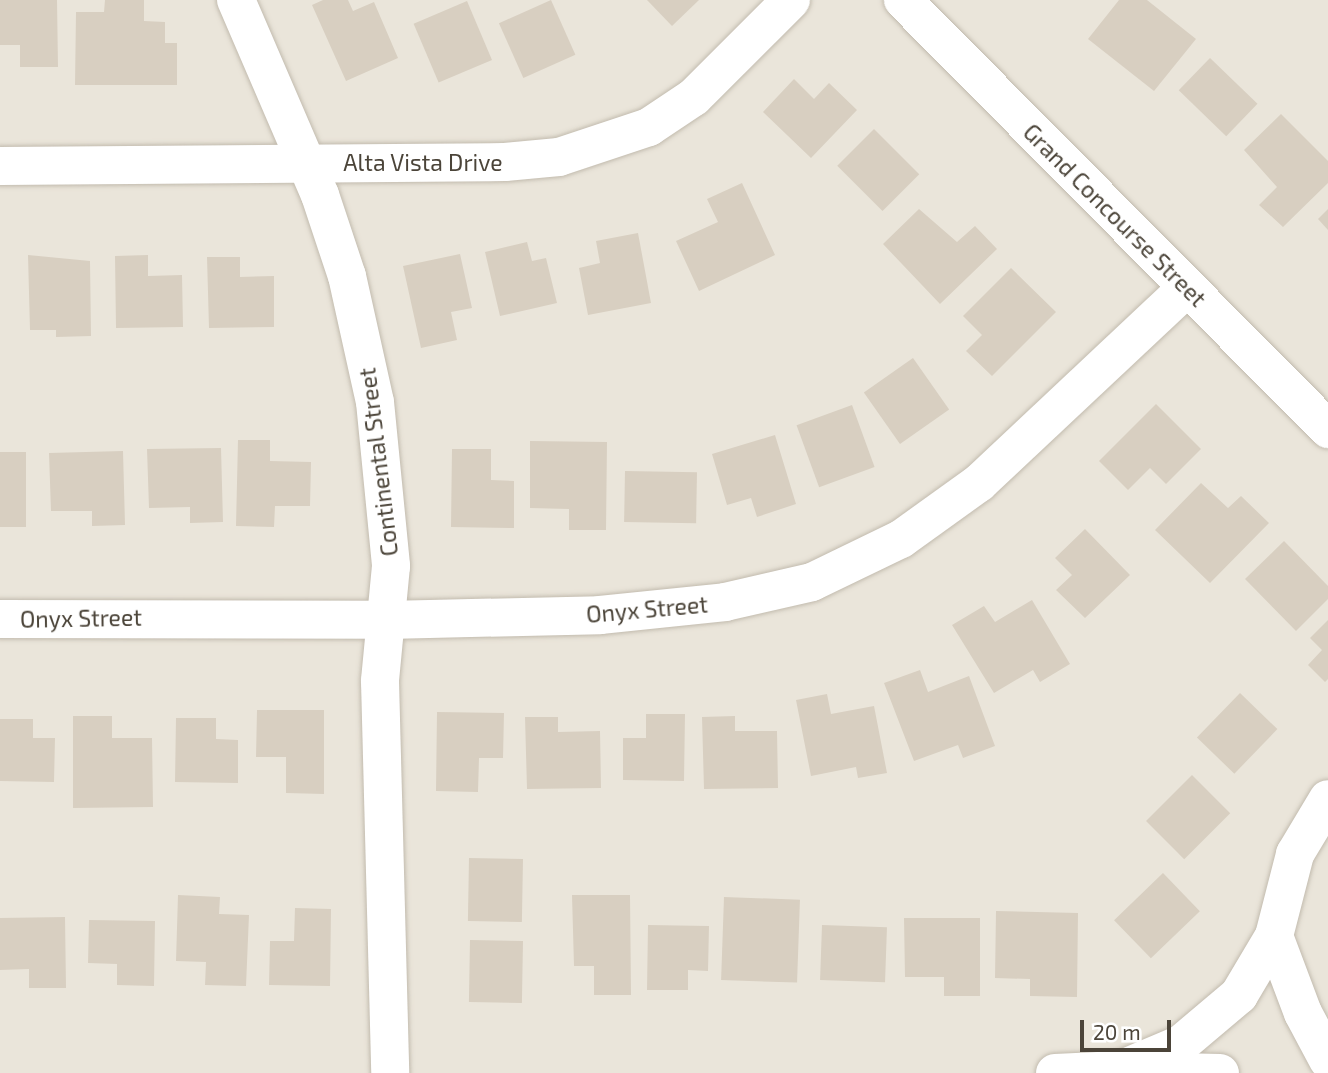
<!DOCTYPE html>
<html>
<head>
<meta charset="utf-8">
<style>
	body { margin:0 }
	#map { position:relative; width:1328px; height:1073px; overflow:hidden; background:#f6f3ec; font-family:"Exo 2",sans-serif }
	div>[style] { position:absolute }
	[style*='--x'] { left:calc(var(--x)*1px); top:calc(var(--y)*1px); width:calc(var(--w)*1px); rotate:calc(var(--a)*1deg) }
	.residential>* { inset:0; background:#eae5da; transform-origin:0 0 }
	.building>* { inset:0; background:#d8cfc1; transform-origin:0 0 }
	.roads { filter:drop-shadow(0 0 2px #c2bbae) drop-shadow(0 0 2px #c2bbae) }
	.minor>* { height:38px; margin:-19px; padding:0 19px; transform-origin:19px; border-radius:19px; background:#fff }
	span { translate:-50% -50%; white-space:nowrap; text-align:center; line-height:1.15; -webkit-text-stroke:7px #fff; paint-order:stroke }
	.street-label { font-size:23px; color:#4b4439 }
	.scale { position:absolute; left:1080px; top:1020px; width:91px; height:32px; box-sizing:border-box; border:4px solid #4b4439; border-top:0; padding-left:9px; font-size:21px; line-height:24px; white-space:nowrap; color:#4b4439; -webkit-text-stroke:5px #fff; paint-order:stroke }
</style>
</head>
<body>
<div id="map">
	<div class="residential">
		<div style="left:0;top:0;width:1328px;height:1073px"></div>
	</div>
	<div class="building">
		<div style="clip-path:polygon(0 0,57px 0,58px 67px,20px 67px,20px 45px,0 45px)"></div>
		<div style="clip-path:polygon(105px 0,144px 0,144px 21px,165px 22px,165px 43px,177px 43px,177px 85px,75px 85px,76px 12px,104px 12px)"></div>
		<div style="clip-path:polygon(323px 0,348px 0,353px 11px,374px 2px,398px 58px,346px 81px,312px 5px)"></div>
		<div style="left:551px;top:0;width:60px;height:57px;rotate:66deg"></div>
		<div style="clip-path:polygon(647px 0,699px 0,672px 26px)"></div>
		<div style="clip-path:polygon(1119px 0,1147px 0,1196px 39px,1154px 91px,1088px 39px)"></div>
		<div style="left:467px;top:1px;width:64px;height:58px;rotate:67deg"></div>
		<div style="left:1210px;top:58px;width:66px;height:45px;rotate:44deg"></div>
		<div style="clip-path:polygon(794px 79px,814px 99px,829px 83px,857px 110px,811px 158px,763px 112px)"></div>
		<div style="clip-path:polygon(1281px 114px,1328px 161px,1328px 183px,1283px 227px,1259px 205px,1277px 187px,1244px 150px)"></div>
		<div style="left:874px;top:129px;width:64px;height:52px;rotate:45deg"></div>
		<div style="clip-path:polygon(742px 183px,775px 255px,699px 291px,676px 241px,718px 222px,707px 199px)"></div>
		<div style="clip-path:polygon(919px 209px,957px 242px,975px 226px,997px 249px,940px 304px,883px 244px)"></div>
		<div style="clip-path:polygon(1328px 209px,1328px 230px,1318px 219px)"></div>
		<div style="clip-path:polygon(638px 233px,651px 303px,588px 315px,579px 268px,600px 263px,596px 241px)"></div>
		<div style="clip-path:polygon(527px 242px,532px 261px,546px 258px,557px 303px,500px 316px,485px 252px)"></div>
		<div style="clip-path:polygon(460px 254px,472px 308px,451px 312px,457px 340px,421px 348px,403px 266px)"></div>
		<div style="clip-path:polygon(28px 255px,90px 261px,91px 336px,56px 337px,56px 330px,30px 330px)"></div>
		<div style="clip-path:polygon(148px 255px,148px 276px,182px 275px,183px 327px,116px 328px,115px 256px)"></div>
		<div style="clip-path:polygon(207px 257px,240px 257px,240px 277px,274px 276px,274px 327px,209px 328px)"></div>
		<div style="clip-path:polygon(1011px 268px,1056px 312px,992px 376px,966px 351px,982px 335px,963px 316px)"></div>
		<div style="left:913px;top:358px;width:63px;height:60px;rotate:55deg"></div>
		<div style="clip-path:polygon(1156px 404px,1201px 449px,1166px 484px,1150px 468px,1128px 490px,1099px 461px)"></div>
		<div style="left:852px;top:405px;width:66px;height:59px;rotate:70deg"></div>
		<div style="clip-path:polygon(775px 435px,796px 504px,757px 517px,751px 498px,727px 505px,712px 454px)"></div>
		<div style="clip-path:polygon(238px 440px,270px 440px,270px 461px,311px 462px,310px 506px,275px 506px,274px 527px,236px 526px)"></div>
		<div style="clip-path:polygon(530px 441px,607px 442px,606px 530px,569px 530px,569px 509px,530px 508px)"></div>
		<div style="clip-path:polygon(221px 448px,223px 522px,190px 523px,190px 507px,149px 508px,147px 449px)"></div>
		<div style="clip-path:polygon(452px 449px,491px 449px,491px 480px,514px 481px,514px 528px,451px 527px)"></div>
		<div style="clip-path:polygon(123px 451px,125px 525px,92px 526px,92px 511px,51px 511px,49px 453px)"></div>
		<div style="left:0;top:452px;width:26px;height:75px"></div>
		<div style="left:625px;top:471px;width:72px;height:51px;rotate:1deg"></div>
		<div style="clip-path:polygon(1201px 483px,1228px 508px,1241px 496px,1269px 523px,1210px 583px,1155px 530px)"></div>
		<div style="clip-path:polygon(1085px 529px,1130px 575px,1085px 618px,1056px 590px,1072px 575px,1055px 558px)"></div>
		<div style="clip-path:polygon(1284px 541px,1328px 586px,1328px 599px,1296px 631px,1245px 579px)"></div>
		<div style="clip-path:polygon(1032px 600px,1070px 664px,1040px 682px,1033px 670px,994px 693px,952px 625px,984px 606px,995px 622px)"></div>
		<div style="clip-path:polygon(1328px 620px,1328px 679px,1325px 682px,1308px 665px,1322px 650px,1310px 638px)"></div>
		<div style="clip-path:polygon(920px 670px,928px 692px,969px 676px,995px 746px,963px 758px,958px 745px,914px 761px,884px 683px)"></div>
		<div style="left:1240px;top:693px;width:52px;height:62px;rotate:44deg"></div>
		<div style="clip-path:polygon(827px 694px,831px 714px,874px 706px,887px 773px,858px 778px,856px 767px,811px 776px,796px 700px)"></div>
		<div style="clip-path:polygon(257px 710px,324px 710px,324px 794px,286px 793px,286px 757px,256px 757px)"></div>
		<div style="clip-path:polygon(437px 712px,504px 713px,503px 758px,479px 758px,478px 792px,436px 791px)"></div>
		<div style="clip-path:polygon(646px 714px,685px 714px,684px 781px,623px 780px,623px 738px,646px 738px)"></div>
		<div style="clip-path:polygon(73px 716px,112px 716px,112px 738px,152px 738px,153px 807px,73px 808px)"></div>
		<div style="clip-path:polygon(735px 716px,735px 731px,777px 731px,778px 788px,704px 789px,702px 717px)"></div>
		<div style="clip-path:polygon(525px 717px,558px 717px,558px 732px,600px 731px,601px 788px,527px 789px)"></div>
		<div style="clip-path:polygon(176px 718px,216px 718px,216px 739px,238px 740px,238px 783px,175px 782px)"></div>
		<div style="clip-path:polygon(0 719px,33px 719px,33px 738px,55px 738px,54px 782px,0 781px)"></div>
		<div style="left:1192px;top:775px;width:54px;height:65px;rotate:45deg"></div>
		<div style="left:469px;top:858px;width:54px;height:63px;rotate:1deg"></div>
		<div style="left:1163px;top:873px;width:53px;height:68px;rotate:46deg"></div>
		<div style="clip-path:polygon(178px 895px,220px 897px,219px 914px,249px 915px,246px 986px,205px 985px,206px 962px,176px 961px)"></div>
		<div style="clip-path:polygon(572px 895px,630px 895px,631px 995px,594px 995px,594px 966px,574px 966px)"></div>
		<div style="left:724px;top:897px;width:76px;height:83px;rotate:2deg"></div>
		<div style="clip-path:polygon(295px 908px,331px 909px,330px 986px,269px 985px,270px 941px,294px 941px)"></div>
		<div style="clip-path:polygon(996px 911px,1078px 913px,1077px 997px,1030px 996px,1030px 979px,995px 978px)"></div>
		<div style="clip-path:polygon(65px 917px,66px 988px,29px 988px,29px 969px,0 970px,0 918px)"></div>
		<div style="clip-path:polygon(904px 918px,980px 918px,980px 996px,944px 996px,944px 977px,905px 977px)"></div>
		<div style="clip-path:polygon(89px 920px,155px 921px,154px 986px,117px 985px,117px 964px,88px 963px)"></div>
		<div style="clip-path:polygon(648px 925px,709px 926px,708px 971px,688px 970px,688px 990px,647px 990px)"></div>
		<div style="left:822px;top:925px;width:65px;height:55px;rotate:2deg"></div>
		<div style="left:470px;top:940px;width:53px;height:62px;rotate:1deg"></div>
	</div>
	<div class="roads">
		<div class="minor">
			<div style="--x:236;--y:0;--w:212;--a:66.7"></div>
			<div style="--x:320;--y:195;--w:85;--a:71.6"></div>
			<div style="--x:347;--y:276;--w:129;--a:77.5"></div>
			<div style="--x:375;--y:402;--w:165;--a:84.4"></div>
			<div style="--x:391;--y:566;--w:116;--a:95.5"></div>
			<div style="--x:380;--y:681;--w:392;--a:88.5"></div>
			<div style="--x:903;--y:0;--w:604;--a:45.27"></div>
			<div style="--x:0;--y:166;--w:505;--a:-0.45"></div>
			<div style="--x:505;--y:162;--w:54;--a:-5.3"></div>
			<div style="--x:559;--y:157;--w:95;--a:-18.4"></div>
			<div style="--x:649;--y:127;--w:54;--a:-33.7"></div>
			<div style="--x:694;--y:97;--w:137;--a:-45"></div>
			<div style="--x:0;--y:619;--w:387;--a:0.1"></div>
			<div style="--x:387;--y:620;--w:213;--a:-1.3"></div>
			<div style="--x:600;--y:615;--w:126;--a:-5.9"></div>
			<div style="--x:725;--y:602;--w:89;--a:-12.9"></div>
			<div style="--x:812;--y:582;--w:99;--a:-25.8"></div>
			<div style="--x:901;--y:539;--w:96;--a:-35.7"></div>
			<div style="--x:979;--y:483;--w:285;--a:-43.2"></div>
			<div style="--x:1274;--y:936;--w:82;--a:69.4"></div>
			<div style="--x:1303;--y:1013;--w:53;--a:62"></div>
			<div style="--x:1129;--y:1071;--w:91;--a:1.3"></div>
			<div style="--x:1055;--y:1073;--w:65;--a:-2.6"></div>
			<div style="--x:1120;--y:1070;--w:66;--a:-23.1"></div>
			<div style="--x:1181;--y:1044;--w:76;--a:-40.2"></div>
			<div style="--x:1239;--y:995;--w:69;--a:-59.3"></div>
			<div style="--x:1274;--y:936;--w:85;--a:-75.6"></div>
			<div style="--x:1295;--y:854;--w:64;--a:-59"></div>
		</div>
	</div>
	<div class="street-label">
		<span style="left:423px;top:162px">Alta Vista Drive</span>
		<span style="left:1115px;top:215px;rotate:45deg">Grand Concourse Street</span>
		<span style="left:378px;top:462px;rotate:-97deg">Continental Street</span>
		<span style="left:647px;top:609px;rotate:-5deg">Onyx Street</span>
		<span style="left:81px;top:618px;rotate:-1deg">Onyx Street</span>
	</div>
	<div class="scale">20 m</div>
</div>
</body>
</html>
